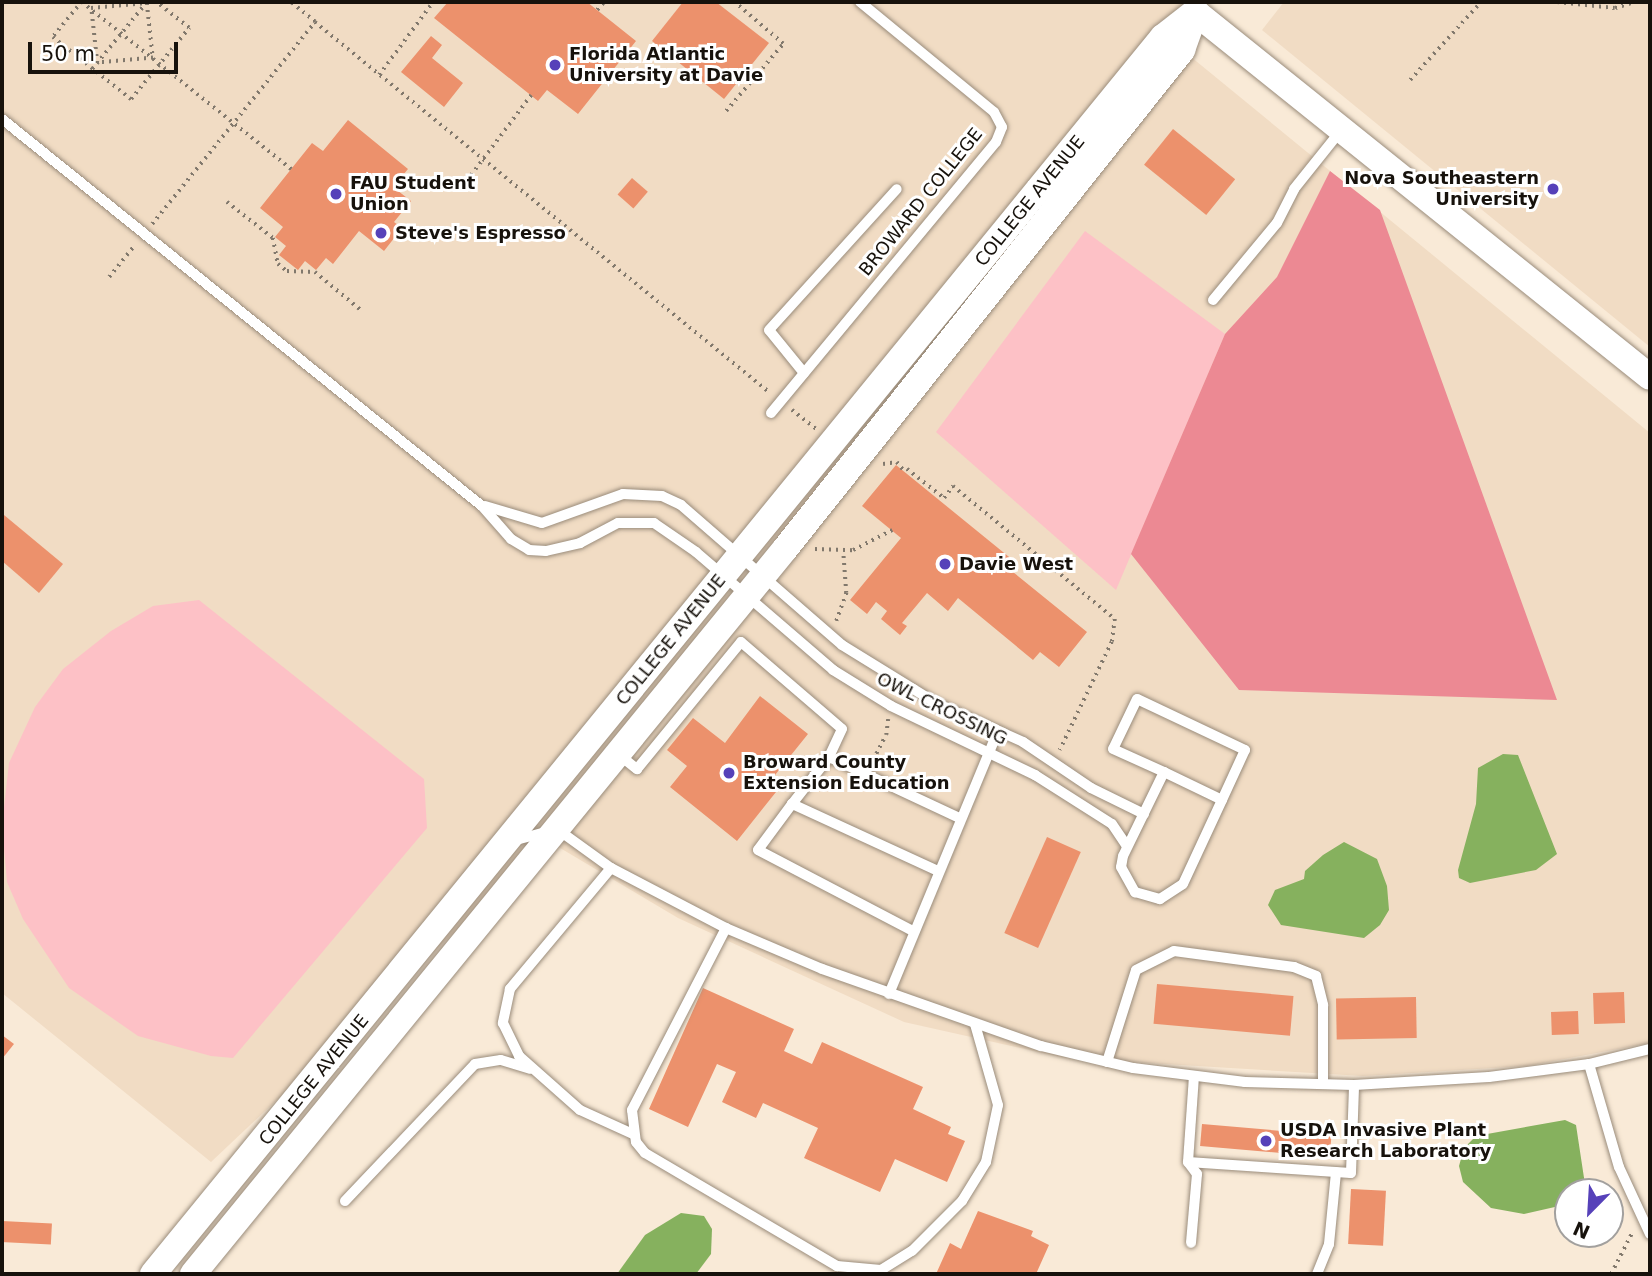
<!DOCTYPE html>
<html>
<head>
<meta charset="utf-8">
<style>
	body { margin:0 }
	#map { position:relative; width:1652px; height:1276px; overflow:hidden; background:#f9ead7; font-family:"DejaVu Sans",sans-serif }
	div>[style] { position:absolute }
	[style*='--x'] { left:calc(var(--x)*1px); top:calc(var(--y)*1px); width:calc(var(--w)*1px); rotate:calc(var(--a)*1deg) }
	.built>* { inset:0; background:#f1dcc4 }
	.green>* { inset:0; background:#fdc1c6 }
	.forest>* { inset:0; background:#ec8993 }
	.water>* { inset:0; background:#86b15e }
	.building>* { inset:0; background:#ec916c; transform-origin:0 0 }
	.path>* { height:3.5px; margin-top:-1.75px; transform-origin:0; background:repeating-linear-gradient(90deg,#81786c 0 2px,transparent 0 7px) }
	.roads { filter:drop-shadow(0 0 2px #9a8c7b) drop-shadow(0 0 2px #9a8c7b) }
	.service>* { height:10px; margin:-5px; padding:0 5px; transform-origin:5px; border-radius:5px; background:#fff }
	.tertiary>* { height:26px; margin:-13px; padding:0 13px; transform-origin:13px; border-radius:13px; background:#fff }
	.dots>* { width:19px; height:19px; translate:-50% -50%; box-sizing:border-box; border:4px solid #fff; border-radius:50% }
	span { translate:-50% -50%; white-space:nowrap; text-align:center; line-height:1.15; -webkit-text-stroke:6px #fff; paint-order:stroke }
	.poi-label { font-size:18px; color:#17120c; font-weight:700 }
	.left { translate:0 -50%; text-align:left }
	.right { translate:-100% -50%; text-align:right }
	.street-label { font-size:18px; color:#17120c }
	.frame { position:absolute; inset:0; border:4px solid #17120c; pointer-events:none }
	.north { position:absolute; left:1554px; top:1178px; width:70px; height:70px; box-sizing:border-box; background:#fff; border:2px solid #a2a09e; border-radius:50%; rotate:204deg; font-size:19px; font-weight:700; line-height:28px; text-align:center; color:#17120c }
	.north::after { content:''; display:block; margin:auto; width:24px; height:32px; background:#5641b9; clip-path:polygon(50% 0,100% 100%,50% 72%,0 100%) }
	.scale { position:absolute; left:28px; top:42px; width:150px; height:32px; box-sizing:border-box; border:4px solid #17120c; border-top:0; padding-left:9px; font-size:21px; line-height:24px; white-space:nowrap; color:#17120c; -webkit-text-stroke:5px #fff; paint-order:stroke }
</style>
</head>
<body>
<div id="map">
	<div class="built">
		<div style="clip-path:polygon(2px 2px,1187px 2px,1163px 34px,1650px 433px,1650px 1043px,1527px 1066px,1363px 1076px,1065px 1058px,904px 1022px,678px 918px,550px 842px,211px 1162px,2px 993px)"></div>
		<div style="clip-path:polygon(1284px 2px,1650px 2px,1650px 347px,1262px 30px)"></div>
	</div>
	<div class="green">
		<div style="clip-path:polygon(1085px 231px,1225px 334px,1116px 590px,936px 432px)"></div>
		<div style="clip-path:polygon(199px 600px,424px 779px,427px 828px,233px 1058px,211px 1056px,138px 1036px,69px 988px,23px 919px,7px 882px,2px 825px,9px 763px,35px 707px,63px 669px,111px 631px,153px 606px)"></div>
	</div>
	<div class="forest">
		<div style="clip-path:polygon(1330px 171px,1380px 210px,1557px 700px,1239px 690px,1131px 554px,1225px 334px,1277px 277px)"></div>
	</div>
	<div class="water">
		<div style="clip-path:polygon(1503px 754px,1518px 755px,1557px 854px,1536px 870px,1470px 883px,1459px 878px,1458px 870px,1476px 804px,1478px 768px)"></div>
		<div style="clip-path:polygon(1344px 842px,1377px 859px,1387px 886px,1389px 910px,1380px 925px,1364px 938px,1281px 925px,1268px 905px,1275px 890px,1304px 879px,1305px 871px,1323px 855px)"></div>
		<div style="clip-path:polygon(1565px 1120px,1576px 1125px,1586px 1191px,1568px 1192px,1568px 1204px,1524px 1214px,1491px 1208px,1463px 1182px,1459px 1166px,1464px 1148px,1476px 1136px)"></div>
		<div style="clip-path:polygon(681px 1213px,704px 1216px,712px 1229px,711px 1254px,696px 1274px,617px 1274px,645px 1235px)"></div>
	</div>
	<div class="building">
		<div style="clip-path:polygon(448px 2px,587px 2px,636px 41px,578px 114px,547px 90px,538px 101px,434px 18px)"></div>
		<div style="clip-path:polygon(683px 2px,716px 2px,769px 43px,724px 99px,652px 41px)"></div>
		<div style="clip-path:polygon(431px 36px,442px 45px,432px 58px,463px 83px,444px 107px,401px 72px)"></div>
		<div style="clip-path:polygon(348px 120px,408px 169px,393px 187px,411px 201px,394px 222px,402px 228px,384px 251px,359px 231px,333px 264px,326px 258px,316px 270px,305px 261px,298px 270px,279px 255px,286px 246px,275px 237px,283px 227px,260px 208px,312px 143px,323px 151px)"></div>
		<div style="left:1173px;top:129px;width:80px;height:46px;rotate:39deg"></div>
		<div style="left:632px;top:178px;width:21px;height:22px;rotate:41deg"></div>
		<div style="clip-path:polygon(896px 465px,1014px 561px,1008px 568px,1087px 632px,1059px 667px,1040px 652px,1033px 660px,958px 598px,948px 611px,927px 593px,902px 623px,907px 626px,900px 635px,881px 619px,887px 611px,876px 602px,867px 614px,850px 600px,901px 538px,862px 506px)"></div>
		<div style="clip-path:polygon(4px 515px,63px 564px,39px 593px,2px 561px)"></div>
		<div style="clip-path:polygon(760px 696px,808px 734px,771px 780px,780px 787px,737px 841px,670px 787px,687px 766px,667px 750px,693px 718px,725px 743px)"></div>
		<div style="left:1047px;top:837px;width:37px;height:105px;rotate:24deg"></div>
		<div style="left:1157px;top:984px;width:137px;height:40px;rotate:5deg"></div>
		<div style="clip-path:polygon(703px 988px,794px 1029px,784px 1051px,812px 1064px,822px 1042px,923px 1087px,913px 1109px,951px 1127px,948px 1134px,965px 1141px,947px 1182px,895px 1159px,880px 1192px,804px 1158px,818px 1128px,763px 1103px,756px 1118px,722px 1102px,736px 1072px,717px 1064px,688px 1127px,649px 1109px)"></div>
		<div style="left:1624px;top:992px;width:31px;height:31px;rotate:88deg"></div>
		<div style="left:1416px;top:997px;width:41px;height:80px;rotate:89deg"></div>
		<div style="left:1578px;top:1011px;width:23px;height:27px;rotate:88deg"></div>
		<div style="clip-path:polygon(2px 1035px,14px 1044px,2px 1059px)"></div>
		<div style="left:1202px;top:1124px;width:130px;height:22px;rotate:5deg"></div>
		<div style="left:1351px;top:1189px;width:35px;height:55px;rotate:3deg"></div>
		<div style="clip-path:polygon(978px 1211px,1033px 1231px,1031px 1236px,1049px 1245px,1036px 1274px,936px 1274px,950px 1243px,961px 1249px)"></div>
		<div style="left:2px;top:1221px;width:50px;height:21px;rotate:3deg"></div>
	</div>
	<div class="path">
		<div style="--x:82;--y:2;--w:45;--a:129.6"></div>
		<div style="--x:53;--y:37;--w:100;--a:38.5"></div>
		<div style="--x:131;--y:99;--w:92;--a:-50.8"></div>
		<div style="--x:189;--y:28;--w:42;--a:-141.8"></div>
		<div style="--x:82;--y:2;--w:268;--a:38.6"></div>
		<div style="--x:1557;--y:2;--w:58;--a:5.9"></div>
		<div style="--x:1619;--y:2;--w:7;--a:124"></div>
		<div style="--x:1615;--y:8;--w:21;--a:-17"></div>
		<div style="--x:147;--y:3;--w:55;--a:83.8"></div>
		<div style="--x:153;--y:58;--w:56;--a:174.9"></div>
		<div style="--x:97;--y:63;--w:55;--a:-96.2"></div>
		<div style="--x:91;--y:8;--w:56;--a:-5.1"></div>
		<div style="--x:597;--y:10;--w:11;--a:-49"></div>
		<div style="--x:315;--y:22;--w:586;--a:39.18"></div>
		<div style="--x:92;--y:69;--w:85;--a:-50.7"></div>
		<div style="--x:379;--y:75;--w:91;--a:-53.5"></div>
		<div style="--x:1410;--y:80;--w:105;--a:-47.7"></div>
		<div style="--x:726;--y:111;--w:88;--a:-49.6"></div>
		<div style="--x:783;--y:44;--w:65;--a:-139.4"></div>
		<div style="--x:471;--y:175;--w:100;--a:-53.1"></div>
		<div style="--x:227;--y:202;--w:58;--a:38"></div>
		<div style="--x:273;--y:238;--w:26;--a:79"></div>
		<div style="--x:278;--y:264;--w:11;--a:38"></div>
		<div style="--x:287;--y:271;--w:28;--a:2"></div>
		<div style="--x:315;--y:272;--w:61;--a:39.7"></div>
		<div style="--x:152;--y:224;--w:260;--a:-51.1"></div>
		<div style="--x:315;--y:22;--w:32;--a:-141"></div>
		<div style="--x:109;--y:277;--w:40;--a:-51"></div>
		<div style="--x:792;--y:410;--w:31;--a:38"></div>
		<div style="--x:883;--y:464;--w:14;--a:-8"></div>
		<div style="--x:897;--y:462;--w:11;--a:52"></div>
		<div style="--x:907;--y:469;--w:47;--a:38.1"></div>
		<div style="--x:944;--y:498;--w:15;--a:-53"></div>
		<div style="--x:953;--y:486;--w:210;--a:39.4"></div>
		<div style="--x:1115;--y:619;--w:23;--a:97"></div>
		<div style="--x:1112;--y:642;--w:120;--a:115.7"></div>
		<div style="--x:815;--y:549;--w:38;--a:2"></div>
		<div style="--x:853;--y:550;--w:44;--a:-27.1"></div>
		<div style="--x:836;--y:621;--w:30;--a:-70"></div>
		<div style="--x:846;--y:593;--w:41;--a:-94.2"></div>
		<div style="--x:873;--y:760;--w:28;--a:-63"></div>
		<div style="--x:886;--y:735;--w:16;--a:-83"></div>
		<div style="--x:1611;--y:1274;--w:46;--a:-62.9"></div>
	</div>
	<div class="roads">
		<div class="service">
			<div style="--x:2;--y:119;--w:617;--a:38.88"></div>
			<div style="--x:482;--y:506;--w:44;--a:48.7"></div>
			<div style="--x:511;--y:539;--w:21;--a:31"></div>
			<div style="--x:529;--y:550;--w:17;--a:3"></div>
			<div style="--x:546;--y:551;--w:35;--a:-13"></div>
			<div style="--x:580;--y:543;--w:43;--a:-27.8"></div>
			<div style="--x:618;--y:523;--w:36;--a:0"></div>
			<div style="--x:654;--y:523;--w:51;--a:34.6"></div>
			<div style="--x:696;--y:552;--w:181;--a:40.7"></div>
			<div style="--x:833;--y:670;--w:68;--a:31.8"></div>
			<div style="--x:891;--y:706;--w:160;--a:25.6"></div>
			<div style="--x:1035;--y:775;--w:91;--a:32.5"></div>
			<div style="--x:1112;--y:824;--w:27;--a:56"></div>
			<div style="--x:1213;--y:300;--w:100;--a:-50.3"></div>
			<div style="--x:1277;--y:223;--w:38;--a:-63"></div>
			<div style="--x:1294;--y:189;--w:77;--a:-51.3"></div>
			<div style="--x:804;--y:373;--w:55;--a:-129.1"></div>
			<div style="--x:769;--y:330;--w:190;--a:-47.8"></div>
			<div style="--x:771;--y:413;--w:352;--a:-50.3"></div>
			<div style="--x:996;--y:142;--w:16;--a:-68"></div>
			<div style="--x:1002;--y:127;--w:17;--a:-118"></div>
			<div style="--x:994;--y:112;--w:173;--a:-140.6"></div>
			<div style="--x:485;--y:506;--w:59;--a:16.6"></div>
			<div style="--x:542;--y:523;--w:86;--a:-19.7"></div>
			<div style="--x:623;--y:494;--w:39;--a:3"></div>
			<div style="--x:662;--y:496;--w:21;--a:25"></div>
			<div style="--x:681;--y:505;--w:213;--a:41"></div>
			<div style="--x:842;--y:645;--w:110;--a:31.7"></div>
			<div style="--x:936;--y:703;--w:95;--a:24.1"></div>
			<div style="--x:1023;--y:742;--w:82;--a:34.1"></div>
			<div style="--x:1091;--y:788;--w:59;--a:26.1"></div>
			<div style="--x:617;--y:753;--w:26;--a:39"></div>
			<div style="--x:637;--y:769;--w:164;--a:-50.7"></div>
			<div style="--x:741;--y:642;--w:133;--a:40.7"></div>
			<div style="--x:842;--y:729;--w:31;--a:115"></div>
			<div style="--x:1164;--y:772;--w:93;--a:116"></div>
			<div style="--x:1123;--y:856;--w:11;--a:100"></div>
			<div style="--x:1121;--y:867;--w:29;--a:61"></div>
			<div style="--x:1135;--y:892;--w:26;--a:16"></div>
			<div style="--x:1160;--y:899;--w:27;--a:-33"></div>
			<div style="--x:1183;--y:884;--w:93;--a:-65.1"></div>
			<div style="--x:1222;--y:800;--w:55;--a:-65.3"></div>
			<div style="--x:1245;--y:750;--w:119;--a:-154.7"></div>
			<div style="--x:1137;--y:699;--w:55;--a:115.6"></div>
			<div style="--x:1113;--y:749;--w:56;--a:24.3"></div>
			<div style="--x:1164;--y:772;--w:64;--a:25.8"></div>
			<div style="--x:792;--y:804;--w:57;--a:126.5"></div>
			<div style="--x:758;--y:850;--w:175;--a:27.6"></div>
			<div style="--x:516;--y:840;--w:42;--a:-15"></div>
			<div style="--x:557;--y:829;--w:67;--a:35.8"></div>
			<div style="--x:611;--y:868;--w:130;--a:27.6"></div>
			<div style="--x:726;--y:928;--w:104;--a:23.1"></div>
			<div style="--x:822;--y:969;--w:232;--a:19.4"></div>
			<div style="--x:1041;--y:1046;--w:95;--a:13.4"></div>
			<div style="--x:1133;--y:1068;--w:113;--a:7.1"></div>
			<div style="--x:1245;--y:1082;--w:109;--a:1.6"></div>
			<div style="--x:1354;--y:1085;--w:135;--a:-3.4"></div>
			<div style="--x:1489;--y:1077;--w:101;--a:-7.4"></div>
			<div style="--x:1589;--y:1064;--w:63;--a:-13.8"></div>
			<div style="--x:611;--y:868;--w:158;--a:129.9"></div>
			<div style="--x:510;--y:989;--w:35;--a:102"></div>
			<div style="--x:503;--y:1023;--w:37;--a:64"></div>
			<div style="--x:519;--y:1056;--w:81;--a:41.5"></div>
			<div style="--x:580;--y:1110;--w:58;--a:24.4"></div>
			<div style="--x:938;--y:871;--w:161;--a:-155.3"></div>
			<div style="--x:792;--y:804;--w:60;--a:-51.8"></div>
			<div style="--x:829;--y:757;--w:144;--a:25.1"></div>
			<div style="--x:726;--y:928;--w:205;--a:117.3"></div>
			<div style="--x:632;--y:1110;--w:32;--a:83"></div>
			<div style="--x:636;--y:1142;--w:14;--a:51"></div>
			<div style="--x:645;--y:1153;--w:223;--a:30.5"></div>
			<div style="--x:837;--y:1266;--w:44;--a:5.2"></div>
			<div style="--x:881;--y:1270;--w:36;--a:-32"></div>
			<div style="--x:912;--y:1251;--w:71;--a:-45"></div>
			<div style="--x:962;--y:1201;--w:46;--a:-58.4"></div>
			<div style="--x:986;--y:1162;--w:58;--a:-78.1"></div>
			<div style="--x:998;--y:1105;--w:84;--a:-105.9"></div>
			<div style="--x:889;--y:994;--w:285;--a:-67.5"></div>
			<div style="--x:1107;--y:1062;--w:96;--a:-72.5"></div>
			<div style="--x:1136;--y:970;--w:42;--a:-26.6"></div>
			<div style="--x:1174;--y:951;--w:121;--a:7.6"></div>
			<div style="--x:1294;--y:967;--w:24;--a:22"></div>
			<div style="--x:1316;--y:976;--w:30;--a:76"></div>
			<div style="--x:1323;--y:1005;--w:79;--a:90"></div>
			<div style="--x:1589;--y:1064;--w:107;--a:73.8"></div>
			<div style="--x:1619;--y:1167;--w:74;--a:65.2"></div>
			<div style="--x:1194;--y:1076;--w:86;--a:94"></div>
			<div style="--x:1188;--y:1162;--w:163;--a:3.9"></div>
			<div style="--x:1351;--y:1173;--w:88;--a:-88"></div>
			<div style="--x:1188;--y:1162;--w:15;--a:53"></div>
			<div style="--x:1197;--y:1174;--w:69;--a:95"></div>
			<div style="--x:345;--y:1201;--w:189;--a:-46.5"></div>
			<div style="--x:475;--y:1064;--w:26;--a:-9"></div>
			<div style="--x:501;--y:1060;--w:30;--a:17"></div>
			<div style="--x:1317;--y:1274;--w:32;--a:-68"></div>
			<div style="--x:1329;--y:1244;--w:72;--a:-84.4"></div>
		</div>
		<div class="tertiary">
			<div style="--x:1195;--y:12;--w:583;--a:38.74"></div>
			<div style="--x:153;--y:1274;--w:1597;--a:-50.77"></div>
			<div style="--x:1163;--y:37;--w:41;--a:-38"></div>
			<div style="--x:193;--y:1274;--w:936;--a:-50.77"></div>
			<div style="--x:785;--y:549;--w:638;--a:-51.49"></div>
			<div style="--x:1182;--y:50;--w:41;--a:-70.3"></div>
		</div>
	</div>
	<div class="dots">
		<div style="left:555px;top:65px;background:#5641b9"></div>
		<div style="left:1553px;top:189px;background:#5641b9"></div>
		<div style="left:336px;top:194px;background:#5641b9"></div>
		<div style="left:381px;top:233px;background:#5641b9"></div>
		<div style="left:945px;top:564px;background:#5641b9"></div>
		<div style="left:729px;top:773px;background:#5641b9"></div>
		<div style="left:1266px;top:1141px;background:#5641b9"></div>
	</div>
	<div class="poi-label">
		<span class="left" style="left:569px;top:65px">Florida Atlantic<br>University at Davie</span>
		<span class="right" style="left:1539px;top:189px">Nova Southeastern<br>University</span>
		<span class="left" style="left:350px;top:194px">FAU Student<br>Union</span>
		<span class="left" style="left:395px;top:233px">Steve's Espresso</span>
		<span class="left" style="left:959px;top:564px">Davie West</span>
		<span class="left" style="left:743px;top:773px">Broward County<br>Extension Education</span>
		<span class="left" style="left:1280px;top:1141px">USDA Invasive Plant<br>Research Laboratory</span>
	</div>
	<div class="street-label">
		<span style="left:1030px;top:201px;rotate:-51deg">COLLEGE AVENUE</span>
		<span style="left:921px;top:202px;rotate:-51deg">BROWARD COLLEGE</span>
		<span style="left:671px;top:640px;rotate:-51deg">COLLEGE AVENUE</span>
		<span style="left:942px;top:709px;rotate:26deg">OWL CROSSING</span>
		<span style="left:314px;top:1080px;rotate:-51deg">COLLEGE AVENUE</span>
	</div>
	<div class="frame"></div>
	<div class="north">N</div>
	<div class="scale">50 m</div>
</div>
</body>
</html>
